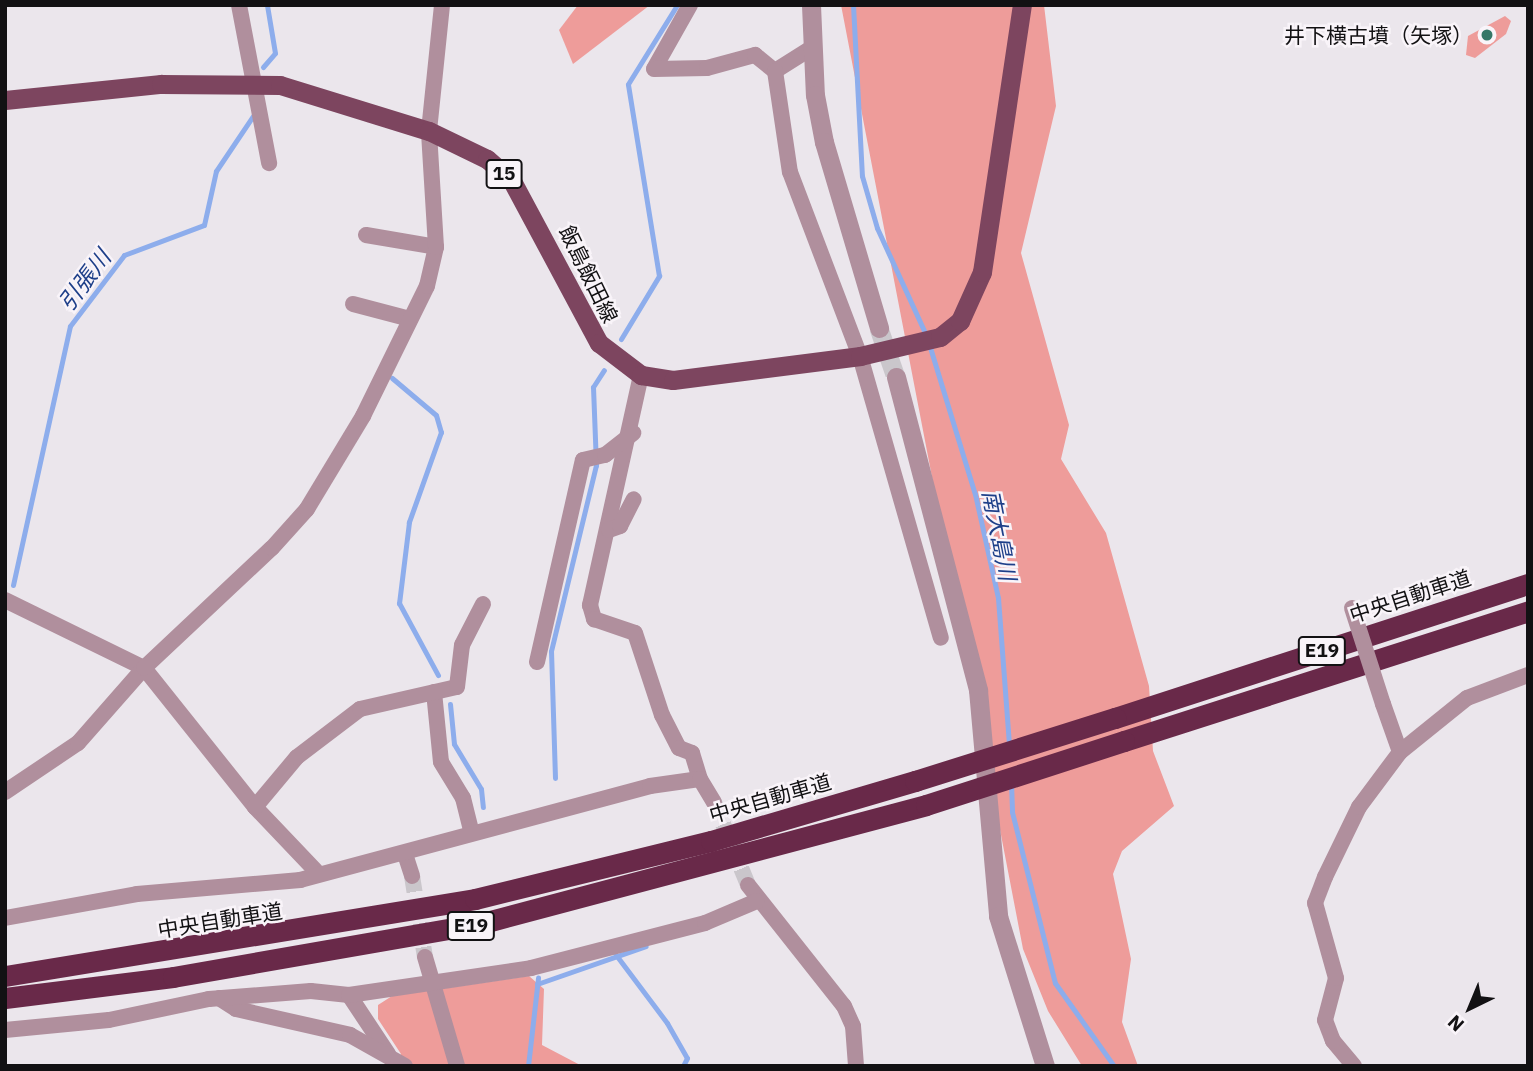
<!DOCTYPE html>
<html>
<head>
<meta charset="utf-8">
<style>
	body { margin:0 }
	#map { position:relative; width:1533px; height:1071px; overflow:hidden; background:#ebe6ec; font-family:"IBM Plex Sans","Noto Sans JP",sans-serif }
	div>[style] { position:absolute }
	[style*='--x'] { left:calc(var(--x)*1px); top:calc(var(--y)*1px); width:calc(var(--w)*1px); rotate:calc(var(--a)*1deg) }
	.forest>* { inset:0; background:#ee9c9a }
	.stream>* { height:5px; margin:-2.5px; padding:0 2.5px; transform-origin:2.5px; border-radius:2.5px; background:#8dadec }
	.minor-tunnel>* { height:16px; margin-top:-8px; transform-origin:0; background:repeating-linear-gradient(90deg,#cac6cb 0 16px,transparent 0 24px) }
	.tertiary-tunnel>* { height:19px; margin-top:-9.5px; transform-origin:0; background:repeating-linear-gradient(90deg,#cac6cb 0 19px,transparent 0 29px) }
	.minor>* { height:16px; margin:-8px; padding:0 8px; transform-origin:8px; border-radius:8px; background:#b08f9d }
	.tertiary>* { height:19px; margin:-9.5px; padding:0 9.5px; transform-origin:9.5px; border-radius:9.5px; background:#b08f9d }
	.primary>* { height:19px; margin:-9.5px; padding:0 9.5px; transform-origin:9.5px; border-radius:9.5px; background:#7d455f }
	.motorway>* { height:21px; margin:-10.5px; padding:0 10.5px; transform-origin:10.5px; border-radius:10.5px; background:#692949 }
	.minor-bridge>* { height:16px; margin:-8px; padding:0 8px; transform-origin:8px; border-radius:8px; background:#b08f9d }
	.motorway-bridge>* { height:21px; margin:-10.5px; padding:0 10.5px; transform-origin:10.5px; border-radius:10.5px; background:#692949 }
	.dots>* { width:19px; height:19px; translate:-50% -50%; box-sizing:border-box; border:4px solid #f9f4f9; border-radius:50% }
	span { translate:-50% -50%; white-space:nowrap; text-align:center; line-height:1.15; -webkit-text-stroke:5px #f9f4f9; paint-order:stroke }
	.shield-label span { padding:2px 5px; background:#f9f4f9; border:2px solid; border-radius:5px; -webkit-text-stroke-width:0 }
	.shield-label { font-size:19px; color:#121113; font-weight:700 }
	.poi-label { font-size:21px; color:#121113 }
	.right { translate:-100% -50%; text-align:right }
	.street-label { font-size:21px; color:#121113 }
	.water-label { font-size:23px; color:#1e3f89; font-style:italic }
	.frame { position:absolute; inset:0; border:7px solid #121113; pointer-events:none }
	.north { position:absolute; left:1435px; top:973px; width:70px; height:70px; -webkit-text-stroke:5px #f9f4f9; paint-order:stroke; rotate:223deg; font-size:19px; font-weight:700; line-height:28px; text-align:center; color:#121113 }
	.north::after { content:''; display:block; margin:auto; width:24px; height:32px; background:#121113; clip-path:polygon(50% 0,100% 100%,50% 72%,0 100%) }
</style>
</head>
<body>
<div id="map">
	<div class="forest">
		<div style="clip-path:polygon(578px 5px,650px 5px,573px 64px,559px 30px)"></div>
		<div style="clip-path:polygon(841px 5px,1044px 5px,1056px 106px,1021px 253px,1069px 425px,1061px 459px,1106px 533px,1149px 686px,1153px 751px,1174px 806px,1122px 851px,1113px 874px,1131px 959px,1122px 1022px,1138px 1066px,1082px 1066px,1048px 1011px,1023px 949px)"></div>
		<div style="clip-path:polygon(1505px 16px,1511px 21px,1506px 34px,1475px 58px,1466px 55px,1468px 36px)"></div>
		<div style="clip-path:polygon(529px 976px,544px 989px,542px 1045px,582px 1066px,394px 1066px,401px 1054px,378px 1019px,378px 1005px,392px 996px)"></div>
	</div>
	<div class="stream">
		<div style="--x:853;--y:5;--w:171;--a:87"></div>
		<div style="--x:862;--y:176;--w:54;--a:73.9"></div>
		<div style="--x:877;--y:228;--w:118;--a:65.4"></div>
		<div style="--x:263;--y:67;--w:18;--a:-49"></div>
		<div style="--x:275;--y:53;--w:49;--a:-99.5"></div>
		<div style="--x:621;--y:339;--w:74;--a:-58.9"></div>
		<div style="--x:659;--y:276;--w:194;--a:-99.2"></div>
		<div style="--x:628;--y:84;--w:93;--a:-58.2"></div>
		<div style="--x:929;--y:344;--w:157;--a:73"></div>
		<div style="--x:975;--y:494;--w:107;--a:77.5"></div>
		<div style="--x:998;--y:598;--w:146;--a:85.7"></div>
		<div style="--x:392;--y:378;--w:57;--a:40.1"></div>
		<div style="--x:436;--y:415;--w:18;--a:74"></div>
		<div style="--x:441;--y:432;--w:96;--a:109.6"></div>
		<div style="--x:409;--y:522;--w:82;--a:97"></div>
		<div style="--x:399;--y:603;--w:82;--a:61.6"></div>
		<div style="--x:13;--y:585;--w:265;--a:-77.6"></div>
		<div style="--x:70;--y:326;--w:89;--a:-52.7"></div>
		<div style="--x:124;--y:255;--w:85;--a:-20.6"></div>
		<div style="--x:204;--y:225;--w:55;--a:-77.5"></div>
		<div style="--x:216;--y:171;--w:66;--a:-56.1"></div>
		<div style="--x:450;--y:704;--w:40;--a:84.3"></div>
		<div style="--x:454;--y:744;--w:52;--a:59"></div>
		<div style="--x:481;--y:789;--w:18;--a:84"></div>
		<div style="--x:555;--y:778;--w:127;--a:-91.8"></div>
		<div style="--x:551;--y:651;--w:191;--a:-76.4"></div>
		<div style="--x:596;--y:465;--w:78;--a:-92.2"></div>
		<div style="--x:593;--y:387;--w:20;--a:-57"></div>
		<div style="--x:1011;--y:782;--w:30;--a:88"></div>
		<div style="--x:1012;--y:812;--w:176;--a:75.9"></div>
		<div style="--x:1055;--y:983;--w:102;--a:54.6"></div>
		<div style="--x:616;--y:955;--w:85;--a:53.1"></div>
		<div style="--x:667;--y:1023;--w:40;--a:60.3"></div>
		<div style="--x:687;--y:1058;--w:9;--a:117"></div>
		<div style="--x:537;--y:984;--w:115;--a:-19.2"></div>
		<div style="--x:528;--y:1066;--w:89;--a:-83.5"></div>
	</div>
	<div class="minor-tunnel">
		<div style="--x:714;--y:802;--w:90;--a:67.7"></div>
		<div style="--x:412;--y:876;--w:82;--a:80.9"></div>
	</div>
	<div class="tertiary-tunnel">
		<div style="--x:879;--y:328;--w:52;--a:70.9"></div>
	</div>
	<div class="minor">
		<div style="--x:239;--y:5;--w:161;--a:79.2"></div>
		<div style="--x:690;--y:5;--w:73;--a:119.4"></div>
		<div style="--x:654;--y:69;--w:53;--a:-1.1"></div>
		<div style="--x:707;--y:68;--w:50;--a:-15.2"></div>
		<div style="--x:755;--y:55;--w:26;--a:39"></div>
		<div style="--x:813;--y:47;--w:45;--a:147.7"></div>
		<div style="--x:775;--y:71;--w:102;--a:81.6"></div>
		<div style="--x:790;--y:172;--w:197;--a:69.2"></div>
		<div style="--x:860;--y:356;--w:293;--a:74"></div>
		<div style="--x:366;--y:235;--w:71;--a:9.7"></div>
		<div style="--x:353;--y:304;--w:59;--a:14.7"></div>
		<div style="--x:641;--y:375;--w:236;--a:102.5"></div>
		<div style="--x:590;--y:605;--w:15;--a:74"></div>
		<div style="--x:594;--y:619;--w:43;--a:18.9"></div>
		<div style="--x:635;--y:633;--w:86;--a:71.8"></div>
		<div style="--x:662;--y:715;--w:37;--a:63"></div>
		<div style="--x:679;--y:748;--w:14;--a:21"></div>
		<div style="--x:692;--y:753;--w:27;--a:73"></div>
		<div style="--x:609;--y:530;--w:12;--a:-20"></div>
		<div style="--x:620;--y:526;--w:30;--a:-63"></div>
		<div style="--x:5;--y:600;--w:155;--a:26.1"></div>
		<div style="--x:144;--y:668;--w:178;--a:51.4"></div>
		<div style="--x:255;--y:807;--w:88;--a:46.4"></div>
		<div style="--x:537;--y:662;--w:207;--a:-77.2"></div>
		<div style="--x:583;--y:460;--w:23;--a:-13"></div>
		<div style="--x:605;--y:455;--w:36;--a:-38"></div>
		<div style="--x:434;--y:692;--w:70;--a:84.3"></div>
		<div style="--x:441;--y:762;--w:42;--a:58.6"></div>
		<div style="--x:463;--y:798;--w:33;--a:76"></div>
		<div style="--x:1383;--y:704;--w:51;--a:70.5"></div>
		<div style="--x:5;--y:792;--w:88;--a:-33.9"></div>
		<div style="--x:78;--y:743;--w:100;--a:-48.7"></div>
		<div style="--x:144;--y:668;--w:175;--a:-43.2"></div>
		<div style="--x:272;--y:548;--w:52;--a:-48.1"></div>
		<div style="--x:307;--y:509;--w:109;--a:-58.9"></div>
		<div style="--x:363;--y:416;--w:145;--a:-63.8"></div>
		<div style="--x:427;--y:286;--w:40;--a:-77"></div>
		<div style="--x:436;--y:247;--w:116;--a:-93.5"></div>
		<div style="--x:429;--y:131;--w:127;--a:-84.1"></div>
		<div style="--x:255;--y:807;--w:65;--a:-50"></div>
		<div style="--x:297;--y:757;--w:79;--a:-37.3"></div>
		<div style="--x:360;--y:709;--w:99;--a:-12.8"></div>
		<div style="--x:457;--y:687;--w:42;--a:-83.2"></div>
		<div style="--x:462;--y:645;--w:46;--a:-62.9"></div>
		<div style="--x:405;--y:854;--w:23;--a:72"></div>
		<div style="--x:748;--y:885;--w:154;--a:51.6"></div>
		<div style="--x:844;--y:1006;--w:22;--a:66"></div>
		<div style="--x:853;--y:1026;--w:40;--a:85.7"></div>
		<div style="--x:5;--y:918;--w:134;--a:-10.3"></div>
		<div style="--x:137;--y:894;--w:164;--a:-4.9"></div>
		<div style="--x:300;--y:880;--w:362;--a:-15"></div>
		<div style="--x:650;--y:786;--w:50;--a:-8"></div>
		<div style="--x:700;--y:779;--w:27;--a:59"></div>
		<div style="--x:425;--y:957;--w:114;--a:73.6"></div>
		<div style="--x:349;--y:995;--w:71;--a:56.5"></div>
		<div style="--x:219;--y:998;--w:20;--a:33"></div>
		<div style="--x:236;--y:1009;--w:117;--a:12.8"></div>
		<div style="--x:350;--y:1035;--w:63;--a:29.4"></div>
		<div style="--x:5;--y:1030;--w:104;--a:-5.5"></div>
		<div style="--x:109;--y:1020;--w:102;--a:-11.9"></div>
		<div style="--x:209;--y:999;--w:102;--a:-4.5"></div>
		<div style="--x:311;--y:991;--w:38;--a:6"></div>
		<div style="--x:349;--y:995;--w:184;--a:-8.4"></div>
		<div style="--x:531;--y:968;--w:180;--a:-14.5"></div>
		<div style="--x:705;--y:923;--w:56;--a:-22.9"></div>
		<div style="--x:1354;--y:1066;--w:33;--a:-130"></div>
		<div style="--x:1333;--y:1041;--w:22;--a:-111"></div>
		<div style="--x:1325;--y:1020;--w:43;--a:-75.3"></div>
		<div style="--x:1336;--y:978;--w:78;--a:-105.6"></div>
		<div style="--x:1315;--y:903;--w:28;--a:-69"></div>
		<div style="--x:1325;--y:877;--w:78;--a:-64.1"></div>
		<div style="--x:1359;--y:807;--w:69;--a:-53.3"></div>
		<div style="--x:1400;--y:752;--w:86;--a:-38.9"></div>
		<div style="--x:1467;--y:698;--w:65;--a:-20.7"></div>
	</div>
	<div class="tertiary">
		<div style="--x:811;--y:5;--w:90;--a:87.5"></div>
		<div style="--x:815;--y:95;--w:48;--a:79.2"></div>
		<div style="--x:824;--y:142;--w:194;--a:73.5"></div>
		<div style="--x:896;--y:377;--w:324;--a:75.3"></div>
		<div style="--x:978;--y:690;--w:227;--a:84.9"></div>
		<div style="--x:998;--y:916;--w:157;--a:72.6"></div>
	</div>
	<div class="primary">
		<div style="--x:5;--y:100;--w:157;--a:-5.9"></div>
		<div style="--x:161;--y:84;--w:119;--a:0.5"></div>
		<div style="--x:280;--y:85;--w:156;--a:17.2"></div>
		<div style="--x:429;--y:131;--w:64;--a:25.8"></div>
		<div style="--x:487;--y:159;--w:33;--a:41"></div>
		<div style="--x:512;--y:181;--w:184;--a:61.8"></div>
		<div style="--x:599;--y:343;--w:53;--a:37.3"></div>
		<div style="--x:641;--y:375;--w:32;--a:9"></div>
		<div style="--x:673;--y:380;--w:189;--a:-7.3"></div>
		<div style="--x:860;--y:356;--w:82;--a:-13.4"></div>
		<div style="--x:940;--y:337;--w:26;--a:-39"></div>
		<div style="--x:960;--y:321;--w:54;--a:-65.8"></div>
		<div style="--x:982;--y:272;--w:270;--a:-81.5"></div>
	</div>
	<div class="motorway">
		<div style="--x:1115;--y:718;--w:434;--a:-18"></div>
		<div style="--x:1124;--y:741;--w:424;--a:-17.8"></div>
		<div style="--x:5;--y:976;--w:476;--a:-9.3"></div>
		<div style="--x:475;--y:899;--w:243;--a:-13.8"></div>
		<div style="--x:711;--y:841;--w:213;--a:-16.4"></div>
		<div style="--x:5;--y:998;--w:169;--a:-7.1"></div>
		<div style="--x:173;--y:977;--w:315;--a:-9.9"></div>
		<div style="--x:483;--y:923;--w:458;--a:-14.9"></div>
	</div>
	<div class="minor-bridge">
		<div style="--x:1352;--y:608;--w:101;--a:72.1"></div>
	</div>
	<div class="motorway-bridge">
		<div style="--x:915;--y:781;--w:210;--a:-17.5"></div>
		<div style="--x:926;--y:805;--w:208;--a:-17.9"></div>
	</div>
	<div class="dots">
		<div style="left:1487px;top:35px;background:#357767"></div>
	</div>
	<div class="shield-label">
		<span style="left:504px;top:174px">15</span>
		<span style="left:1322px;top:651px">E19</span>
		<span style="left:471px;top:926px">E19</span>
	</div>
	<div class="poi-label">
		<span class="right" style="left:1473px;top:35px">井下横古墳（矢塚）</span>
	</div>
	<div class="street-label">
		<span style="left:589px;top:274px;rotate:64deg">飯島飯田線</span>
		<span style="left:1410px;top:596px;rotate:-18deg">中央自動車道</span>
		<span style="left:770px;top:798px;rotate:-16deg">中央自動車道</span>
		<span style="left:220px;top:920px;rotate:-9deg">中央自動車道</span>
	</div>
	<div class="water-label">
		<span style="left:84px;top:280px;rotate:-53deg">引張川</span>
		<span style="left:1000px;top:535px;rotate:79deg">南大島川</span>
	</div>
	<div class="frame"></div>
	<div class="north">N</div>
</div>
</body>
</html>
